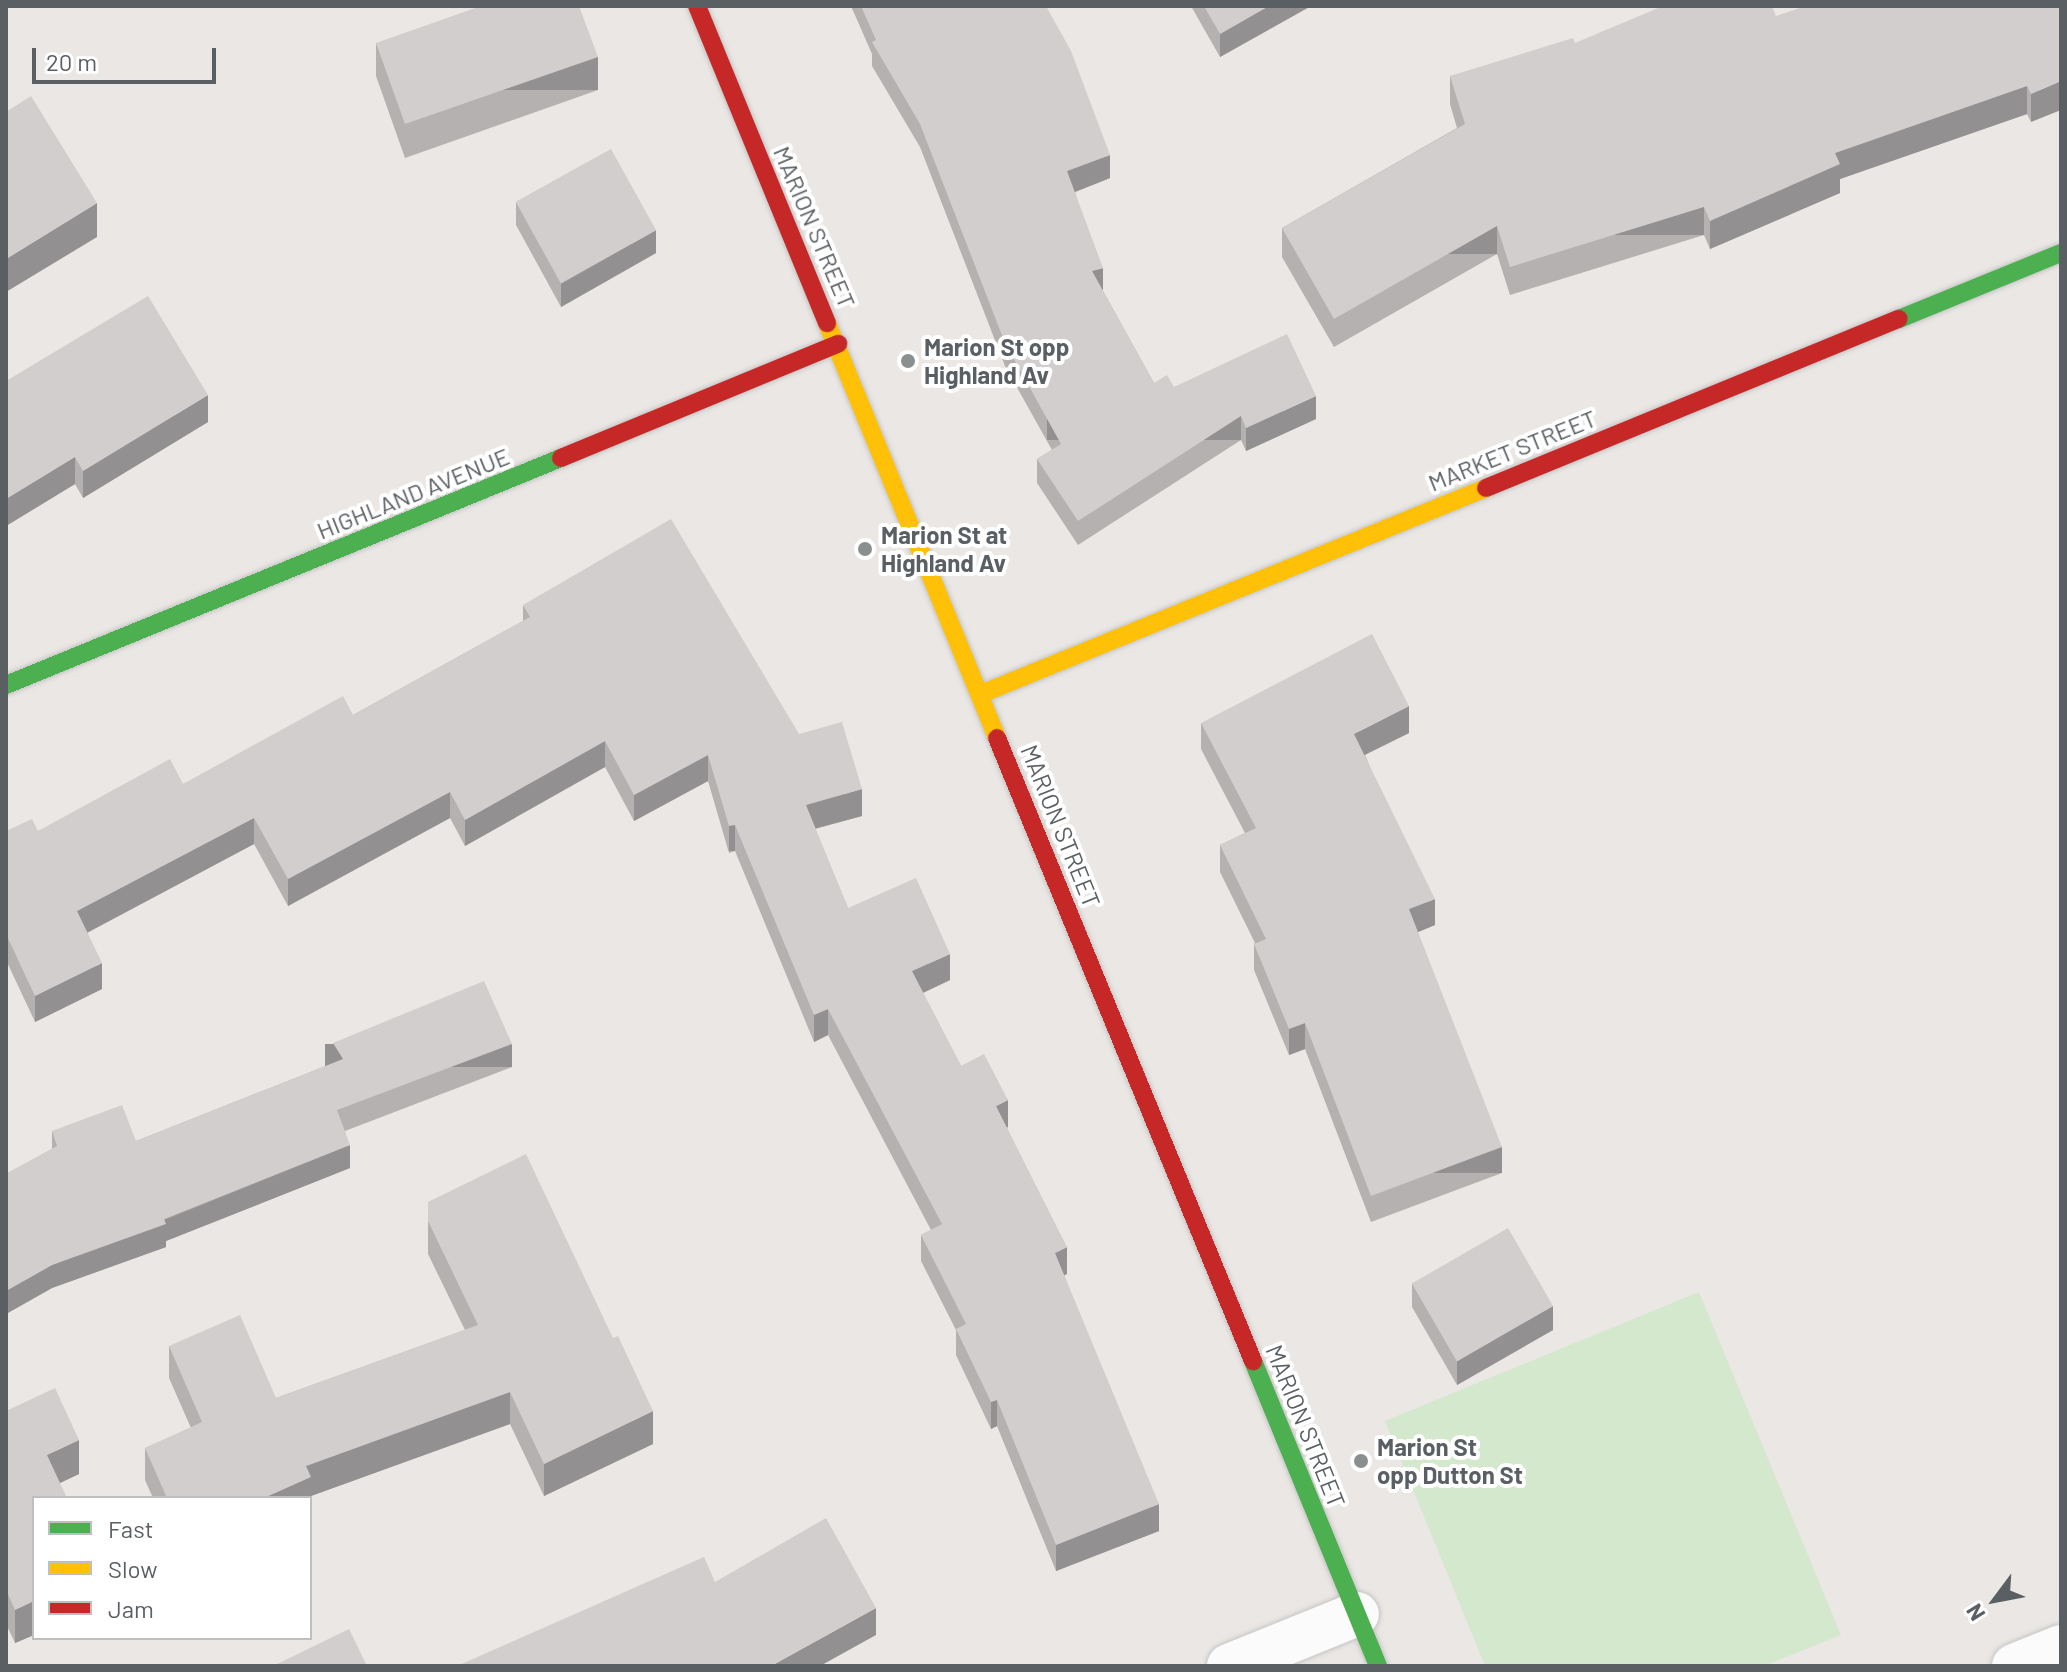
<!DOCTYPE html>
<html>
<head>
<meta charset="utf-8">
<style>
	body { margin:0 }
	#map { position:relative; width:2067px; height:1672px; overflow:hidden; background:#eae7e4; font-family:Barlow,sans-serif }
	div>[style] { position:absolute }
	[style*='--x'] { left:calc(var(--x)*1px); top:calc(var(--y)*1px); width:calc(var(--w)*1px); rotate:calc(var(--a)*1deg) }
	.green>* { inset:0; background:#d3e8cc }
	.roads { filter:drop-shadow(0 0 2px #c5c5c5) drop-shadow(0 0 2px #c5c5c5) }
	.street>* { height:44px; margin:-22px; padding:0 22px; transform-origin:22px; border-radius:22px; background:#fcfbfb }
	.fast>* { height:18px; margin:-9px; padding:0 9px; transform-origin:9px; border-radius:9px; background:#4caf50 }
	.slow>* { height:18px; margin:-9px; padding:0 9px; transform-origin:9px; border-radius:9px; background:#ffc107 }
	.jam>* { height:18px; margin:-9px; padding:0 9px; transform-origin:9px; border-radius:9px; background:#c62828 }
	.wall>* { inset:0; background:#b4b1b0 }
	.shaded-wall>* { inset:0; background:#929090; transform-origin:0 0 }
	.building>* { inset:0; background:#d1cecd; transform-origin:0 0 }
	.dots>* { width:22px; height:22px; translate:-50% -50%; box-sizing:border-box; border:4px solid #fff; border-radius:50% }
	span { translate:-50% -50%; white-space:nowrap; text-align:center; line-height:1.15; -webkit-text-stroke:8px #fff; paint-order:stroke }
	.street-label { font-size:24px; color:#595f63 }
	.poi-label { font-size:24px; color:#595f63; font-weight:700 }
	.left { translate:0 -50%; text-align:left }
	.frame { position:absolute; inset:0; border:8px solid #595f63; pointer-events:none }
	.legend { position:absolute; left:32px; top:1496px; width:280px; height:144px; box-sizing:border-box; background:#fff; border:2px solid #bdbfc1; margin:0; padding:10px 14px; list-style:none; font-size:24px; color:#595f63 }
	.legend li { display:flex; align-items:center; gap:16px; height:40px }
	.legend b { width:40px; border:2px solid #bdbfc1 }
	.north { position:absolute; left:1955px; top:1560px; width:80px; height:80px; -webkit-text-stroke:6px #fff; paint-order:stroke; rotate:238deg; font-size:22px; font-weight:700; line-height:32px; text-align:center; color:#595f63 }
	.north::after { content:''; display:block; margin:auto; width:28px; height:36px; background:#595f63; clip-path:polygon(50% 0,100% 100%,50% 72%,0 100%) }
	.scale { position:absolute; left:32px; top:48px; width:184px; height:36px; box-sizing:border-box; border:4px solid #595f63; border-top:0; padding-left:10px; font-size:24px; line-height:28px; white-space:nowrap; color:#595f63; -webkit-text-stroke:6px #fff; paint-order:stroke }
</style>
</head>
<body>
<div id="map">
	<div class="green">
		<div style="clip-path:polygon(1699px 1292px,1841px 1635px,1764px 1666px,1485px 1666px,1385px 1421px)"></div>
	</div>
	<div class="roads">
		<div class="street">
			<div style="--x:1229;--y:1666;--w:138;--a:-22.1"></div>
			<div style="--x:2014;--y:1666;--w:51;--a:-22"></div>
		</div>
		<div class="fast">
			<div style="--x:1899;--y:319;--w:175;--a:-22.2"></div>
			<div style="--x:6;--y:685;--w:600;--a:-22.25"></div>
			<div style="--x:1253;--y:1361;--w:330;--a:67.7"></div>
		</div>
		<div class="slow">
			<div style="--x:827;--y:323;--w:448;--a:67.7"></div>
			<div style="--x:981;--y:694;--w:545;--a:-22.19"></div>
		</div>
		<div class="jam">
			<div style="--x:697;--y:6;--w:343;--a:67.7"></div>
			<div style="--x:561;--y:458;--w:300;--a:-22.4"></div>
			<div style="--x:1486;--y:488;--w:446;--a:-22.3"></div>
			<div style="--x:997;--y:738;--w:674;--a:67.66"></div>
		</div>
	</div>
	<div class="wall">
		<div style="clip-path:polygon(851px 6px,1046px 6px,1110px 178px,1075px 192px,1103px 291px,1154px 383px,1316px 419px,1246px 451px,1241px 440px,1078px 545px,1037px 483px,1037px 459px,1052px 450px,1005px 366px,920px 147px,872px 66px,872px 54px)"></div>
		<div style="clip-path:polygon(1191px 6px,1311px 6px,1220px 57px)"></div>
		<div style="clip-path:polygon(2061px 6px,2031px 122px,2027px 114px,1840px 179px,1840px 193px,1710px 249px,1704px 235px,1510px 295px,1497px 254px,1334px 347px,1282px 257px,1282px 228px,1457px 128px,1450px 104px,1450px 76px,1776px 16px)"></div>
		<div style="clip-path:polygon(376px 43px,598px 90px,405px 158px,376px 76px)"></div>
		<div style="clip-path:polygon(516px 202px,656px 253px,561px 307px,516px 225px)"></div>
		<div style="clip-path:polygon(6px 381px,208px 422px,83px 498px,75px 484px,6px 526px)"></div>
		<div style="clip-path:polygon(523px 605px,799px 734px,862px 816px,815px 829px,848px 908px,950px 980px,923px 993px,961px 1066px,1008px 1127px,1007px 1128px,1067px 1274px,1064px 1275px,1159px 1531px,1056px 1571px,997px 1426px,991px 1429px,956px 1355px,956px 1330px,921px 1261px,921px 1235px,931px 1230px,828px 1035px,814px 1042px,735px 851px,729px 853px,708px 781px,634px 821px,605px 767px,465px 846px,450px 818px,288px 906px,254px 844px,87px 933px,102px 989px,35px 1022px,6px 960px,6px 831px,38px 831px,183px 784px,353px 715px,523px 621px)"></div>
		<div style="clip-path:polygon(1201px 723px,1409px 733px,1365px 755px,1435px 925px,1417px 932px,1502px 1173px,1371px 1222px,1305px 1049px,1289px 1055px,1254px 970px,1254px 944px,1255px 943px,1220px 872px,1220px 845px,1245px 833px,1201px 749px)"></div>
		<div style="clip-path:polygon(333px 1043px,512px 1067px,345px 1131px,350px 1168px,166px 1241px,166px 1247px,52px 1288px,6px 1314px,6px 1174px,52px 1149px,52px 1131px,136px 1141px,333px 1063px)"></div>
		<div style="clip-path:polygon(428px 1202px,653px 1444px,544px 1496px,510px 1424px,311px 1496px,310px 1510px,310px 1498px,153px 1498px,145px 1480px,145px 1448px,191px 1428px,169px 1378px,169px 1346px,276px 1398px,465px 1330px,428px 1254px)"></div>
		<div style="clip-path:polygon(1412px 1283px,1553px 1330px,1457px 1385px,1412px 1307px)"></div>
		<div style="clip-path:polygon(6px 1411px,79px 1474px,60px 1483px,34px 1498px,34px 1635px,15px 1643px,6px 1624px)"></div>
	</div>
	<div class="shaded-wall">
		<div style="clip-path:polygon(1269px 6px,1311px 6px,1220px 57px,1220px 34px)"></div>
		<div style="left:598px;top:57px;width:33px;height:204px;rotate:90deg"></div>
		<div style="clip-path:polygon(2061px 81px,2061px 110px,2031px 122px,2031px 94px)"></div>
		<div style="clip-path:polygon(2027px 86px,2027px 114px,1840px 179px,1840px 193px,1710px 249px,1710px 221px,1835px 153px)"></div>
		<div style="clip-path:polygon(1110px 155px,1110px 178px,1067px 195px,1067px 171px)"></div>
		<div style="clip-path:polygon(97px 203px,97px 237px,6px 292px,6px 259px)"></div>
		<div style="left:1704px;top:207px;width:28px;height:203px;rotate:90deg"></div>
		<div style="left:1497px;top:226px;width:28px;height:188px;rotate:90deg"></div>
		<div style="clip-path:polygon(656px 230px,656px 253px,561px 307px,561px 284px)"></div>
		<div style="clip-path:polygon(1103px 268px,1103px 291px,1092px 271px)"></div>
		<div style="clip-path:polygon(208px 395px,208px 422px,83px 498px,83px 471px)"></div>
		<div style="clip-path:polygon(1316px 396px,1316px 419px,1246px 451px,1246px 428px)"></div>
		<div style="left:1241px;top:416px;width:24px;height:194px;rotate:90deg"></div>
		<div style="clip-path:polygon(75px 457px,75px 484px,6px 526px,6px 499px)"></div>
		<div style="clip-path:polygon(1409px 706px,1409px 733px,1354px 760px,1354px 734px)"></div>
		<div style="clip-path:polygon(605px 741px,605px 767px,465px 846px,465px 820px)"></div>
		<div style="clip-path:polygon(708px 755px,708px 781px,634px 821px,634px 795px)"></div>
		<div style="clip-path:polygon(862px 789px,862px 816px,806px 831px,806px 805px)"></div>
		<div style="clip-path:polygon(450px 792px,450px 818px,288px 906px,288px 879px)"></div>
		<div style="clip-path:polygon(254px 818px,254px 844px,77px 938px,77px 911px)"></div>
		<div style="left:735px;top:825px;width:26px;height:6px;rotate:90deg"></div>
		<div style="clip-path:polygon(1435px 899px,1435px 925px,1409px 936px,1409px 909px)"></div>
		<div style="clip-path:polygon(950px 954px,950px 980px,912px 998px,912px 971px)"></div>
		<div style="clip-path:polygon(102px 963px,102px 989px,35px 1022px,35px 996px)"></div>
		<div style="clip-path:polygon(828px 1009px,828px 1035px,814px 1042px,814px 1015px)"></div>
		<div style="clip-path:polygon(1305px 1023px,1305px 1049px,1289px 1055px,1289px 1029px)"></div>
		<div style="left:512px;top:1044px;width:23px;height:187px;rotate:90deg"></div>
		<div style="clip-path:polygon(1008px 1100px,1008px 1127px,996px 1133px,996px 1106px)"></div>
		<div style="clip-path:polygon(350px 1145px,350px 1168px,166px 1241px,166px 1247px,52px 1288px,6px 1314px,6px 1291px,52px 1265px)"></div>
		<div style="left:1502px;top:1147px;width:26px;height:140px;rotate:90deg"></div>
		<div style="clip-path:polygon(1067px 1247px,1067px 1274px,1055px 1280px,1055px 1253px)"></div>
		<div style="clip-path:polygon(1553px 1306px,1553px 1330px,1457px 1385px,1457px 1361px)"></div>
		<div style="clip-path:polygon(510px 1392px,510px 1424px,311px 1496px,310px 1510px,310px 1498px,264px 1498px,306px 1466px)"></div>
		<div style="clip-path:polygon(997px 1400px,997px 1426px,991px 1429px,991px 1402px)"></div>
		<div style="clip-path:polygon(653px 1411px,653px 1444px,544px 1496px,544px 1464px)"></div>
		<div style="clip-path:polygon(79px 1440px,79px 1474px,47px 1489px,47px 1455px)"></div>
		<div style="clip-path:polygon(1159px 1504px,1159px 1531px,1056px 1571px,1056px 1545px)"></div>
		<div style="clip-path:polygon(34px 1601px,34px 1635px,15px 1643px,15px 1610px)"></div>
		<div style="clip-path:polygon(876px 1608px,876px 1635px,820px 1666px,771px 1666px)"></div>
	</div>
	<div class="building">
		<div style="clip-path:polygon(481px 6px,579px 6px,598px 57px,405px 124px,376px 43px)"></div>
		<div style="clip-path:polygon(861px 6px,1046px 6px,1071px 51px,1110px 155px,1067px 171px,1103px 268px,1092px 271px,1154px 383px,1167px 375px,1174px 387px,1287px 334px,1316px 396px,1246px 428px,1241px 416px,1078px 521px,1037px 459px,1061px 444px,1005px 343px,920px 124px,872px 42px,876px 40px)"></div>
		<div style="clip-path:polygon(1204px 6px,1269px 6px,1220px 34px)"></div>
		<div style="clip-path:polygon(1663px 6px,1772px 6px,1776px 16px,1806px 6px,2061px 6px,2061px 81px,2031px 94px,2027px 86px,1835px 153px,1840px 164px,1710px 221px,1704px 207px,1510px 267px,1497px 226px,1334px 319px,1282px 228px,1465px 124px,1450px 76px,1573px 38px,1575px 43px)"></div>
		<div style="clip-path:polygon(31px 96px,97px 203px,6px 259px,6px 112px)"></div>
		<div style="left:611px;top:149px;width:93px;height:109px;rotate:61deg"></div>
		<div style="clip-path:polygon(148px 296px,208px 395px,83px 471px,75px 457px,6px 499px,6px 381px)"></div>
		<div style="clip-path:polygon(671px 519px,799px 734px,842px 722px,862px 789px,806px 805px,848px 908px,916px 878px,950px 954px,912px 971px,961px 1066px,984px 1054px,1008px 1100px,996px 1106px,1067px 1247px,1055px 1253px,1159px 1504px,1056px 1545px,997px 1400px,991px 1402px,956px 1329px,966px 1324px,921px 1235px,942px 1224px,828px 1009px,814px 1015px,735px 825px,729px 826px,708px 755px,634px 795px,605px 741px,465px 820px,450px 792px,288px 879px,254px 818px,77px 911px,102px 963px,35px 996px,6px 934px,6px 831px,32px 819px,38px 831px,170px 759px,183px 784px,343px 696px,353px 715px,530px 617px,523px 605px)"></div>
		<div style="clip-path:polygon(1372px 634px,1409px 706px,1354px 734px,1435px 899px,1409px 909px,1502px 1147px,1371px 1196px,1305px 1023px,1289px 1029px,1254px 944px,1266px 939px,1220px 845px,1256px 828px,1201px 723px)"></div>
		<div style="clip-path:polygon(484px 981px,512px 1044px,337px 1110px,350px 1145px,164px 1219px,166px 1224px,52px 1265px,6px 1291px,6px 1174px,57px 1146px,52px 1131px,122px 1105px,136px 1141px,343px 1059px,333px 1043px)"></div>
		<div style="clip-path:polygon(526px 1154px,613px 1338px,618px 1336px,653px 1411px,544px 1464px,510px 1392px,306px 1466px,311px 1477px,264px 1498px,167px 1498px,145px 1448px,202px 1422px,169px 1346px,240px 1315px,276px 1398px,478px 1325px,428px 1221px,428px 1202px)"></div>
		<div style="left:1508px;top:1228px;width:90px;height:111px;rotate:60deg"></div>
		<div style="clip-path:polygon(55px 1388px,79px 1440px,47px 1455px,67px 1498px,34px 1498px,34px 1601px,15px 1610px,6px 1590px,6px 1411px)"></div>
		<div style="clip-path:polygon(826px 1518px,876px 1608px,771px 1666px,457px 1666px,704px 1557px,715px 1582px)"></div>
		<div style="clip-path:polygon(349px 1629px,367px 1666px,273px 1666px)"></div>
	</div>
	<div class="dots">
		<div style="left:908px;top:361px;background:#8c8f90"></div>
		<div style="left:865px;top:549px;background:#8c8f90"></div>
		<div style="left:1361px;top:1461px;background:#8c8f90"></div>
	</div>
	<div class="street-label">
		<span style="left:815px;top:227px;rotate:67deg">MARION STREET</span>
		<span style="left:1512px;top:450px;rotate:-22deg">MARKET STREET</span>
		<span style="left:413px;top:493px;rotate:-22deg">HIGHLAND AVENUE</span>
		<span style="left:1061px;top:826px;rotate:68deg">MARION STREET</span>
		<span style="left:1306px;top:1426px;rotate:68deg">MARION STREET</span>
	</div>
	<div class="poi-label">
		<span class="left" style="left:924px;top:361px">Marion St opp<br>Highland Av</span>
		<span class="left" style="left:881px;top:549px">Marion St at<br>Highland Av</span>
		<span class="left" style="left:1377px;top:1461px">Marion St<br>opp Dutton St</span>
	</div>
	<div class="frame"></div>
	<ul class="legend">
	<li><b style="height:10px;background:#4caf50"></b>Fast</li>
	<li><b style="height:10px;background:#ffc107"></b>Slow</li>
	<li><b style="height:10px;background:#c62828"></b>Jam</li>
	</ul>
	<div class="north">N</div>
	<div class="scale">20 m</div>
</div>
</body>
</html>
